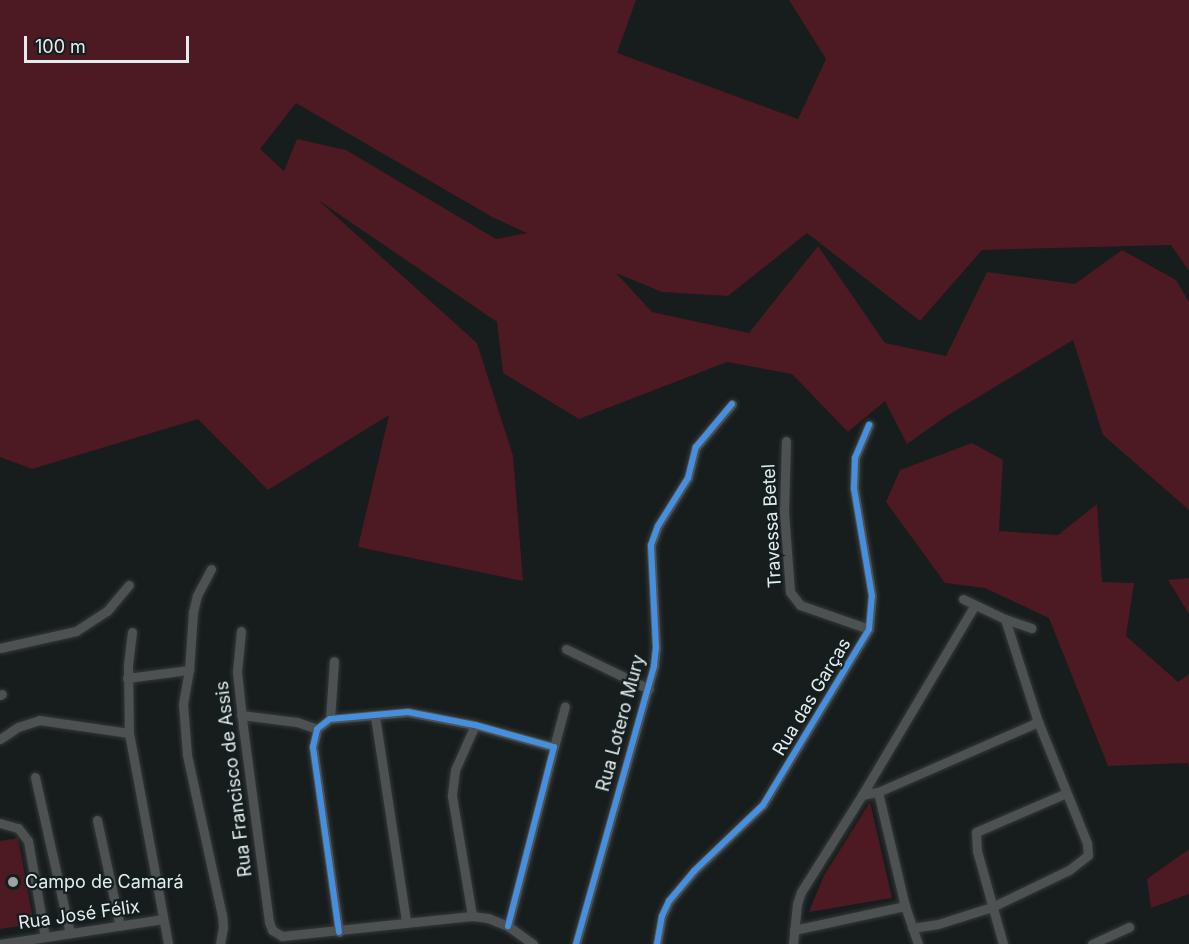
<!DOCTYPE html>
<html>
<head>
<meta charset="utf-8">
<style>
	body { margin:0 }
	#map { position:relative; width:1189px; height:944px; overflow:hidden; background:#171c1c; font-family:Inter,sans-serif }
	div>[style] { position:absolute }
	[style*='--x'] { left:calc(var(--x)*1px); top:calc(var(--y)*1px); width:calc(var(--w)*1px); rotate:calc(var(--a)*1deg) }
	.green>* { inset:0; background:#4d1922 }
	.roads { filter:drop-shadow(0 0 2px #343838) drop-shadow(0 0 2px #343838) }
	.minor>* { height:9px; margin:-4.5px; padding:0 4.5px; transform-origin:4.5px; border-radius:4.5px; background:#4d5151 }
	.cycleway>* { height:6px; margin:-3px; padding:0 3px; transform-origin:3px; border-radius:3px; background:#468fdf }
	.dots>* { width:16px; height:16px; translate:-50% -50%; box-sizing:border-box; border:3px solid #141e1f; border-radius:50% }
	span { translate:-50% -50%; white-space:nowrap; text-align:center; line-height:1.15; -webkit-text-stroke:4.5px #141e1f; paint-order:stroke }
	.street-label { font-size:18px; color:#e5eced }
	.poi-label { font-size:18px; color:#e5eced }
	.left { translate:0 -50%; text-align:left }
	.scale { position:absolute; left:24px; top:36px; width:165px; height:27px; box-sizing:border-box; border:3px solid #e5eced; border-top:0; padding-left:8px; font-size:18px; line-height:21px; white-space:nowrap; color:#e5eced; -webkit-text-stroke:4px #141e1f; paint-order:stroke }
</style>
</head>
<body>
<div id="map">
	<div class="green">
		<div style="clip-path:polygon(evenodd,0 0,636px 0,617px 53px,798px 119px,826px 59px,789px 0,1189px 0,1189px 271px,1171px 245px,982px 250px,920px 321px,807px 233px,728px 296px,662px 292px,616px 273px,652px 312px,749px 333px,818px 246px,885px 343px,946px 356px,987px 272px,1075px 284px,1122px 250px,1176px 280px,1189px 302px,1189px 510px,1103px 435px,1073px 340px,945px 417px,907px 444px,885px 401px,848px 432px,792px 374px,727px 362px,579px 419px,503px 373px,497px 322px,318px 200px,477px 343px,513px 456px,523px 581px,358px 547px,389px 415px,268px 490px,198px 419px,32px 469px,0 457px,0 0,296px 103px,492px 217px,527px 233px,496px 239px,346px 150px,297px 139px,284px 171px,260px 149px,296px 103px)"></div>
		<div style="clip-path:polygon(972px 443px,1003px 460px,999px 531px,1058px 535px,1097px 504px,1102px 582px,1134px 583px,1126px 636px,1178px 682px,1189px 674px,1189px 767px,1187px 763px,1108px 766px,1049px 618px,985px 588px,945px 583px,886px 502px,900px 470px)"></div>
		<div style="clip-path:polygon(1189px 578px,1189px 614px,1168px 580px)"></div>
		<div style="clip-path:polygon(870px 802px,892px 898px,809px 912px,824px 875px)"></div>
		<div style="clip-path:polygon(18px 838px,34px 924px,0 929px,0 841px)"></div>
		<div style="clip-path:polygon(1189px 849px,1189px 894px,1151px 908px,1147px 879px)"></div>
	</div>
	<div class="roads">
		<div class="minor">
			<div style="--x:786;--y:441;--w:71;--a:91.6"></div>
			<div style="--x:784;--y:512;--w:80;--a:85.7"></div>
			<div style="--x:790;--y:592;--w:16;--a:52"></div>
			<div style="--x:800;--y:605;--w:73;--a:19.2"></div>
			<div style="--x:211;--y:569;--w:30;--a:118"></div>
			<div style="--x:197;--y:595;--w:17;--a:103"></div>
			<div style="--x:193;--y:612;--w:58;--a:93.9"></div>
			<div style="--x:189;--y:670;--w:35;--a:100"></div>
			<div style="--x:183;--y:704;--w:51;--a:85.5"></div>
			<div style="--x:187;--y:755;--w:164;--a:77.7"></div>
			<div style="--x:222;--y:915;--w:12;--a:85"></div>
			<div style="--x:223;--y:927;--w:17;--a:100"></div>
			<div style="--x:963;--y:599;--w:47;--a:25.5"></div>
			<div style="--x:1005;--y:619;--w:28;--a:19"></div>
			<div style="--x:241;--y:631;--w:41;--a:95.6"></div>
			<div style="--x:237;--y:672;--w:55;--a:83.8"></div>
			<div style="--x:243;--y:727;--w:197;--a:82.4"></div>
			<div style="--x:269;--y:922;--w:9;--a:69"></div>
			<div style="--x:272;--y:930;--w:12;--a:31"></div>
			<div style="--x:282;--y:936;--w:191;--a:-6"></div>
			<div style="--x:132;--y:632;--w:33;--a:97"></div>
			<div style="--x:128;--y:665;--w:68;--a:89.2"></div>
			<div style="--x:129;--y:733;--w:215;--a:79.5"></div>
			<div style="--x:0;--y:648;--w:78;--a:-12.6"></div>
			<div style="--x:76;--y:631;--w:37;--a:-33"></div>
			<div style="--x:107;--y:611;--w:34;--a:-50"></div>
			<div style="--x:566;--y:649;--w:92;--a:25.7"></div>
			<div style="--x:127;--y:678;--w:63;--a:-7.4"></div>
			<div style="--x:0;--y:695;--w:2;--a:-27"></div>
			<div style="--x:241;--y:715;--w:56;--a:7.1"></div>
			<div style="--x:297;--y:722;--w:21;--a:19"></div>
			<div style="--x:375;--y:716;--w:208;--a:81.4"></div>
			<div style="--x:330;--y:719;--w:58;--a:-86.1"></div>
			<div style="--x:475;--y:725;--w:49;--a:114"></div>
			<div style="--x:455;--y:770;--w:26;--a:97"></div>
			<div style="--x:452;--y:796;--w:122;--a:80.5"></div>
			<div style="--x:472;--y:916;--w:16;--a:7"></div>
			<div style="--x:488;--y:918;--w:22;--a:22"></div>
			<div style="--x:508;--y:926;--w:31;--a:36"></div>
			<div style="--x:0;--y:739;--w:22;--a:-34"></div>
			<div style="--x:18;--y:727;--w:22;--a:-18"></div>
			<div style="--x:39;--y:720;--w:91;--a:8.2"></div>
			<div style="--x:554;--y:747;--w:42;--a:-75"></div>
			<div style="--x:35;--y:777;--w:160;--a:77.4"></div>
			<div style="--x:878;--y:792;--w:117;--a:76.7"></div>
			<div style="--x:905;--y:906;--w:40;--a:71.1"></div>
			<div style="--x:862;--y:795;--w:221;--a:-59.3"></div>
			<div style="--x:97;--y:820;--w:108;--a:77.8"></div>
			<div style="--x:0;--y:823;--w:19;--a:16"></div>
			<div style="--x:18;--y:828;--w:16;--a:52"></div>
			<div style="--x:28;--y:841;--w:97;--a:80"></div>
			<div style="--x:912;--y:928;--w:26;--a:-9"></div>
			<div style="--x:938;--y:924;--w:57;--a:-17.5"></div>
			<div style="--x:992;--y:907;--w:85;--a:-25.7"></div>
			<div style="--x:1069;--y:870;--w:24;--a:-38"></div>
			<div style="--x:1088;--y:855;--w:12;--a:-95"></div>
			<div style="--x:1087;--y:843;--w:131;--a:-112"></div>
			<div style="--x:1038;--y:722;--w:108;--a:-107.8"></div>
			<div style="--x:794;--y:930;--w:114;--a:-12.2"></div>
			<div style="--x:339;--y:932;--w:187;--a:-98"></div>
			<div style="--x:313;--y:747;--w:18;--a:-77"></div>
			<div style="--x:317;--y:729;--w:16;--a:-38"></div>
			<div style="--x:330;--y:719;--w:78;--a:-5.1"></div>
			<div style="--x:408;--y:712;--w:68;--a:11"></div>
			<div style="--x:475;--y:725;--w:82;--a:15.6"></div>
			<div style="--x:554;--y:747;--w:185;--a:104.4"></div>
			<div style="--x:0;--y:944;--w:165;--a:-8.7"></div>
			<div style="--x:576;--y:944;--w:289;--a:-74.3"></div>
			<div style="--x:654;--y:666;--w:18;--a:-84"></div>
			<div style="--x:656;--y:648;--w:103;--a:-92.8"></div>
			<div style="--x:651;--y:545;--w:20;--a:-70"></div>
			<div style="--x:658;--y:526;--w:57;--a:-58"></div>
			<div style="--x:688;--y:478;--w:32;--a:-76"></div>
			<div style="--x:696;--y:447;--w:56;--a:-50.1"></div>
			<div style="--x:657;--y:944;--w:28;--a:-80"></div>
			<div style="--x:662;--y:916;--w:17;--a:-65"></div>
			<div style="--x:669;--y:901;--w:39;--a:-50"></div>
			<div style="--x:694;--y:871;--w:95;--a:-43.7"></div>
			<div style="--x:763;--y:805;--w:205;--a:-58.9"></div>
			<div style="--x:869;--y:629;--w:33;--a:-85"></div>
			<div style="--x:872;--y:596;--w:109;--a:-99.5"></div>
			<div style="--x:854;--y:488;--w:30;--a:-88"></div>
			<div style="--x:855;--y:458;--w:36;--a:-67"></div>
			<div style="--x:793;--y:944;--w:40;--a:-84.3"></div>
			<div style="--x:797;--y:904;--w:13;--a:-72"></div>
			<div style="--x:801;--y:892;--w:115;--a:-57.8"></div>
			<div style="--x:862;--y:795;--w:16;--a:-11"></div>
			<div style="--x:878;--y:792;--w:175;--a:-23.6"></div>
			<div style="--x:1003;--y:944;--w:97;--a:-105.6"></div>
			<div style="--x:977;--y:851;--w:19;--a:-93"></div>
			<div style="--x:976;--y:832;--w:98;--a:-23.4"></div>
			<div style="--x:1092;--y:944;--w:41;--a:-24.7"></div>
		</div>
	</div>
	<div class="cycleway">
		<div style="--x:339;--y:932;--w:187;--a:-98"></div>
		<div style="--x:313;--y:747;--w:18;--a:-77"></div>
		<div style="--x:317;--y:729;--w:16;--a:-38"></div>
		<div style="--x:330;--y:719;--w:78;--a:-5.1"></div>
		<div style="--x:408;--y:712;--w:68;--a:11"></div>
		<div style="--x:475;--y:725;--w:82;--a:15.6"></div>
		<div style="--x:554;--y:747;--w:185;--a:104.4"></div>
		<div style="--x:576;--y:944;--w:289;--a:-74.3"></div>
		<div style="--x:654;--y:666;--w:18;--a:-84"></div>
		<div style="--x:656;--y:648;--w:103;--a:-92.8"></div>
		<div style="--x:651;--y:545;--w:20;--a:-70"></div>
		<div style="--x:658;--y:526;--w:57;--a:-58"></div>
		<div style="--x:688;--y:478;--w:32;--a:-76"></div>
		<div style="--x:696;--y:447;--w:56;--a:-50.1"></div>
		<div style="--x:657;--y:944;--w:28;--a:-80"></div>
		<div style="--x:662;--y:916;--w:17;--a:-65"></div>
		<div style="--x:669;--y:901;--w:39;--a:-50"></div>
		<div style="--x:694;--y:871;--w:95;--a:-43.7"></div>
		<div style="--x:763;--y:805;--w:205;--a:-58.9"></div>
		<div style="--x:869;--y:629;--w:33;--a:-85"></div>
		<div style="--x:872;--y:596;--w:109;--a:-99.5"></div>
		<div style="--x:854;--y:488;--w:30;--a:-88"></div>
		<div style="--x:855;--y:458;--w:36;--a:-67"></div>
	</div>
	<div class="dots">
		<div style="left:13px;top:882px;background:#9da3a4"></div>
	</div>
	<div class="street-label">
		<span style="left:772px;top:526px;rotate:-93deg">Travessa Betel</span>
		<span style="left:812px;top:697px;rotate:-59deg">Rua das Garças</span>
		<span style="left:621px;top:723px;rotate:-75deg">Rua Lotero Mury</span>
		<span style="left:234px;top:779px;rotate:-97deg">Rua Francisco de Assis</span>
		<span style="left:79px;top:915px;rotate:-8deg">Rua José Félix</span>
	</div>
	<div class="poi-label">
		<span class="left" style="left:25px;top:882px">Campo de Camará</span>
	</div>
	<div class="scale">100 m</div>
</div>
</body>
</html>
